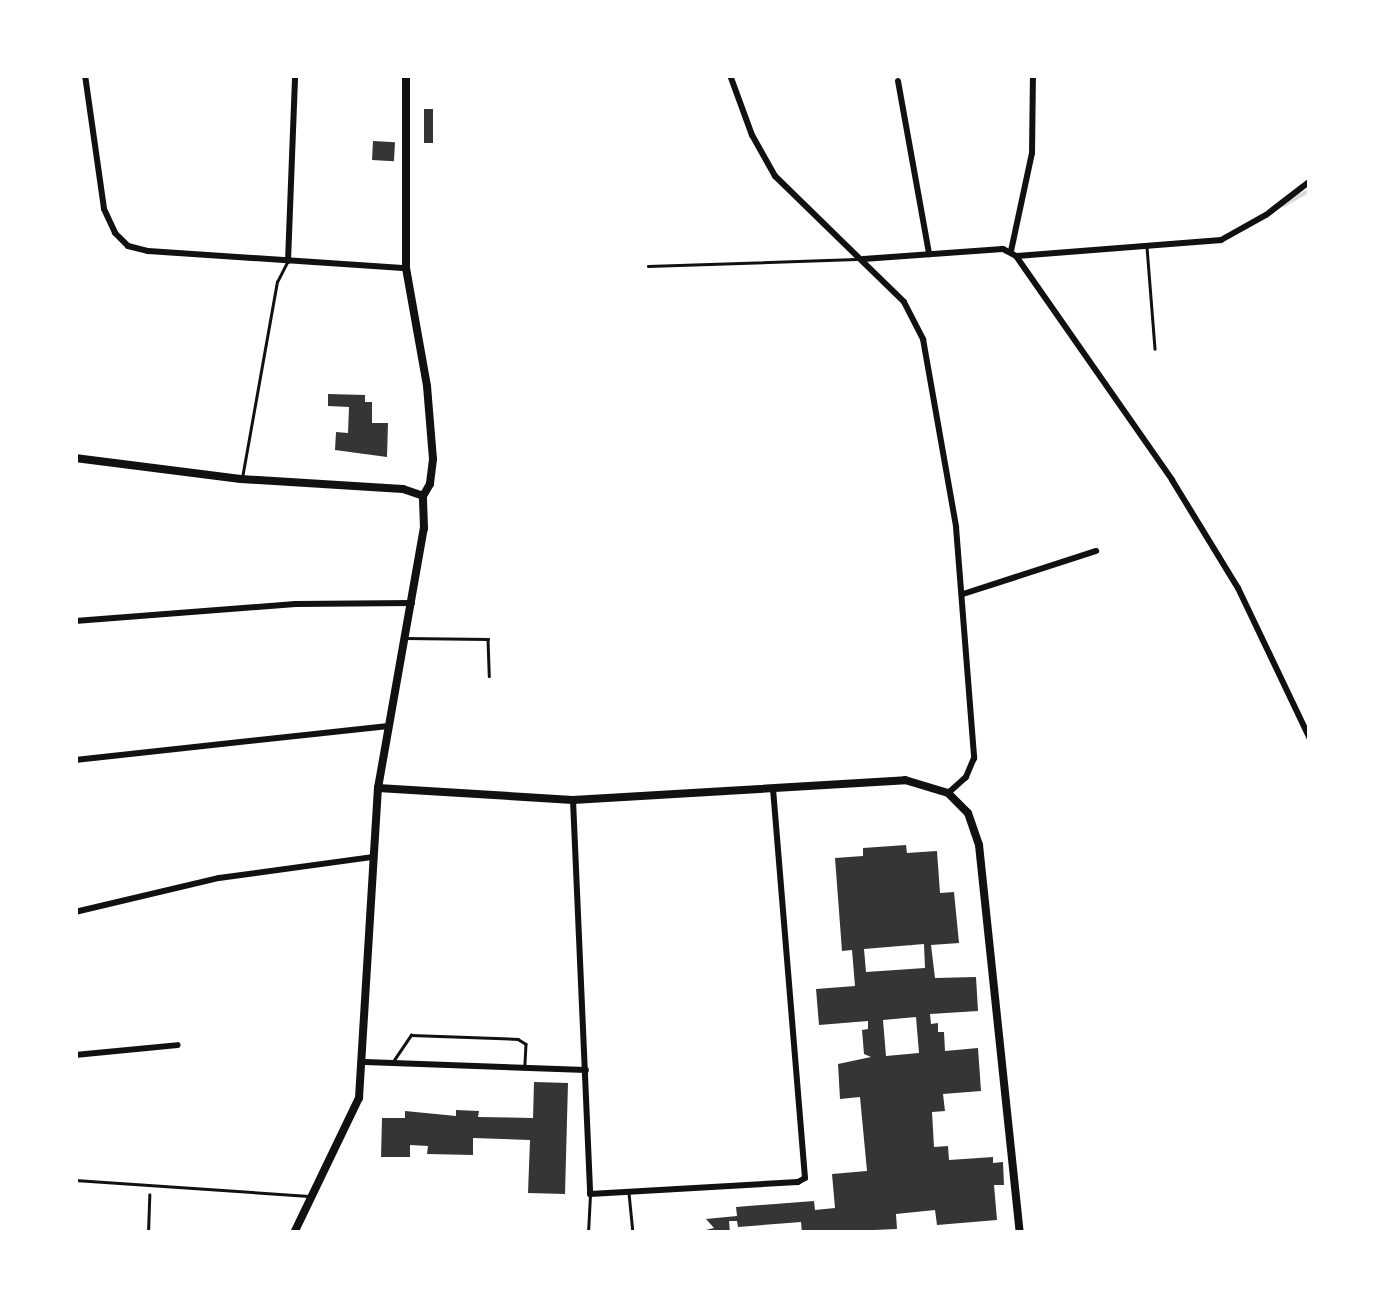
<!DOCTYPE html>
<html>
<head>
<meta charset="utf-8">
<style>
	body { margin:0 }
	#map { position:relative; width:1385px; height:1308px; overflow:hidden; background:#fff; font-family:"Space Grotesk",sans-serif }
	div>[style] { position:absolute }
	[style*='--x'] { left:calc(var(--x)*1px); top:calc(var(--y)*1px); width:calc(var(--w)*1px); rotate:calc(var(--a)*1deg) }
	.stream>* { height:4px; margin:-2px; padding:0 2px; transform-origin:2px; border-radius:2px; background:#d9d9d9 }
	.building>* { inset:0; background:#353535; transform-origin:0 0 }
	.path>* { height:2.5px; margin:-1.25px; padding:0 1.25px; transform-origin:1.25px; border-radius:1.25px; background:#111 }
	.service>* { height:2.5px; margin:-1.25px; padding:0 1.25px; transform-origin:1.25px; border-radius:1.25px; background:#111 }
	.minor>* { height:6px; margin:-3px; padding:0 3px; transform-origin:3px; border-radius:3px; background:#111 }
	.tertiary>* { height:8px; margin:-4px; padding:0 4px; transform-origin:4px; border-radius:4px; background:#111 }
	span { translate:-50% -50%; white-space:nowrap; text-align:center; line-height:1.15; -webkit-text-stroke:8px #fff; paint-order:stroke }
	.frame { position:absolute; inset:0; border:78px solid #fff; pointer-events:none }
</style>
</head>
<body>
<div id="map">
	<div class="stream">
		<div style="--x:1284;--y:205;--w:30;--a:-30"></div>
	</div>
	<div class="building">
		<div style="left:424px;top:109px;width:9px;height:34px"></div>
		<div style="left:373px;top:141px;width:22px;height:19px;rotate:3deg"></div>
		<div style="clip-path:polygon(328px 394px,365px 395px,365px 402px,372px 402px,372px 423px,388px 423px,387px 457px,335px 450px,336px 432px,348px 433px,349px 407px,328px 406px)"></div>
		<div style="clip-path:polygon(evenodd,906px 845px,907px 853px,937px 851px,940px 893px,954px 892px,959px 943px,931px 945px,935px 978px,976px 977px,978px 1011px,930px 1014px,931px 1024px,938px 1023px,938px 1032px,944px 1032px,945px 1051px,978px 1048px,981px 1091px,943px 1094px,945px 1111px,932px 1112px,934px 1147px,948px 1146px,949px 1160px,993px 1157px,993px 1163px,1003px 1162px,1004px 1185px,994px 1185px,997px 1220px,937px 1225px,935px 1210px,896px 1214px,897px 1229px,802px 1233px,801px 1222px,738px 1227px,737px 1221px,729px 1221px,730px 1233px,693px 1233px,714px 1228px,706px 1219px,737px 1216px,736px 1207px,814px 1201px,815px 1210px,835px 1208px,832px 1174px,867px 1171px,860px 1097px,840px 1099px,838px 1064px,871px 1057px,864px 1054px,862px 1030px,868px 1029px,868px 1021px,819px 1025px,816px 989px,855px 986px,852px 950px,842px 951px,835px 858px,863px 856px,863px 848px,906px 845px,924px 944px,925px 968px,866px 972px,864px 949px,924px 944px,906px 845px,916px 1017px,919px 1053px,886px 1056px,883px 1020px,916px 1017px)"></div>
		<div style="clip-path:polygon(534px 1082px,568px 1083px,565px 1194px,528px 1193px,530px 1140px,473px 1138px,473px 1155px,427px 1154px,428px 1146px,410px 1145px,410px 1157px,381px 1157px,382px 1118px,405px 1118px,405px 1111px,456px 1116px,456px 1110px,479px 1111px,478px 1117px,533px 1118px)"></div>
	</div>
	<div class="path">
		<div style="--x:148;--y:1233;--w:38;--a:-88"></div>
	</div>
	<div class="service">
		<div style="--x:1147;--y:247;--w:102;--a:85.5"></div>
		<div style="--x:648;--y:266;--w:208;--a:-1.9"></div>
		<div style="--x:242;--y:478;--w:199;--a:-79.9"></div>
		<div style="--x:277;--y:282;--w:22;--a:-63"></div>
		<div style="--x:405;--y:638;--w:83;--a:0.7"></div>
		<div style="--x:488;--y:639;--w:37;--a:88"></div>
		<div style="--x:392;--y:1063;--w:34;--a:-56"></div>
		<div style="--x:411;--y:1035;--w:107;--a:2.1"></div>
		<div style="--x:518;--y:1039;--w:9;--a:32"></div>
		<div style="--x:526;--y:1044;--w:22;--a:93"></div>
		<div style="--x:75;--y:1180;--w:234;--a:3.9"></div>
		<div style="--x:629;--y:1193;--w:40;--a:84.3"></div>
		<div style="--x:588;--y:1233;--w:38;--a:-87"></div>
	</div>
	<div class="minor">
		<div style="--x:85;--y:75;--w:135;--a:81.9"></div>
		<div style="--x:104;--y:209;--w:26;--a:65"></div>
		<div style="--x:115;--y:233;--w:18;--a:45"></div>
		<div style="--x:128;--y:246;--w:21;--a:14"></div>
		<div style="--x:148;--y:251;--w:259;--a:3.8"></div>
		<div style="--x:730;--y:75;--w:64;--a:69.9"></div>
		<div style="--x:752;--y:135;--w:47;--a:60.7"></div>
		<div style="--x:775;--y:176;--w:180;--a:44.3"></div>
		<div style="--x:904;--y:302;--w:42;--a:62.8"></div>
		<div style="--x:923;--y:339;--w:191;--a:80"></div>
		<div style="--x:956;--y:527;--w:232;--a:85.5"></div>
		<div style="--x:974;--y:758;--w:21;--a:113"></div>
		<div style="--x:966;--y:777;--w:24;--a:138"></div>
		<div style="--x:898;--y:81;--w:176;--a:79.8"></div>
		<div style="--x:1011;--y:251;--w:100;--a:-77.9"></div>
		<div style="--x:1032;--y:153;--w:78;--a:-89.3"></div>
		<div style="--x:1017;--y:256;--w:205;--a:-4.5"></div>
		<div style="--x:1221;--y:240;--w:51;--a:-29.1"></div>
		<div style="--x:1266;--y:215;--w:56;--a:-37.7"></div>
		<div style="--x:863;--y:259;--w:140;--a:-4.1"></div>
		<div style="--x:1003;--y:249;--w:15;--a:28"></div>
		<div style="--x:1016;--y:256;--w:273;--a:55.1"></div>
		<div style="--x:1172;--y:480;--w:127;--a:58.6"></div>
		<div style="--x:1238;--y:588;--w:167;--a:64.5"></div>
		<div style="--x:288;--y:261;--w:186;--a:-87.8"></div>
		<div style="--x:963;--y:594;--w:140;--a:-17.9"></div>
		<div style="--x:75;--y:621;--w:221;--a:-4.4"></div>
		<div style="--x:295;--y:604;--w:117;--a:-0.5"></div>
		<div style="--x:75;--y:760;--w:313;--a:-6.2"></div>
		<div style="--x:573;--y:800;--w:394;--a:87.5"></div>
		<div style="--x:590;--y:1194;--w:208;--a:-3.3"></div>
		<div style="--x:798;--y:1182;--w:8;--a:-30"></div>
		<div style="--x:805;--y:1178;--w:391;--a:-94.7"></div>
		<div style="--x:75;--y:912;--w:148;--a:-13.3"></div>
		<div style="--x:219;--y:878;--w:154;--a:-7.8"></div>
		<div style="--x:75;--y:1055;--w:103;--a:-5.5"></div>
		<div style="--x:365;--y:1062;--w:221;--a:2.1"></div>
	</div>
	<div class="tertiary">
		<div style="--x:406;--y:75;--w:193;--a:90"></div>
		<div style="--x:406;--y:268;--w:120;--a:79.9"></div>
		<div style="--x:427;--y:386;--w:73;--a:85.3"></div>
		<div style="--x:433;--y:459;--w:25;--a:97"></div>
		<div style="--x:430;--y:484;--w:14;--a:120"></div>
		<div style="--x:75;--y:458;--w:167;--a:7.2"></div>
		<div style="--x:241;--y:479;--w:162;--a:3.5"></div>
		<div style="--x:403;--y:489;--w:21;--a:19"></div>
		<div style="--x:378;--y:788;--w:195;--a:3.5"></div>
		<div style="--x:573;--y:800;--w:333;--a:-3.4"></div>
		<div style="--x:905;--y:780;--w:45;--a:16.8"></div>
		<div style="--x:948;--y:793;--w:28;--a:45"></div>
		<div style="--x:968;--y:813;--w:34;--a:71"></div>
		<div style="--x:979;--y:845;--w:390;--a:84"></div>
		<div style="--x:294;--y:1233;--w:150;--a:-64.3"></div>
		<div style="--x:359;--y:1098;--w:311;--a:-86.5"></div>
		<div style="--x:378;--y:788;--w:264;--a:-80"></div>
		<div style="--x:424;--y:528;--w:32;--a:-92"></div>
	</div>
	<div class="frame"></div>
</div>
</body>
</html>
